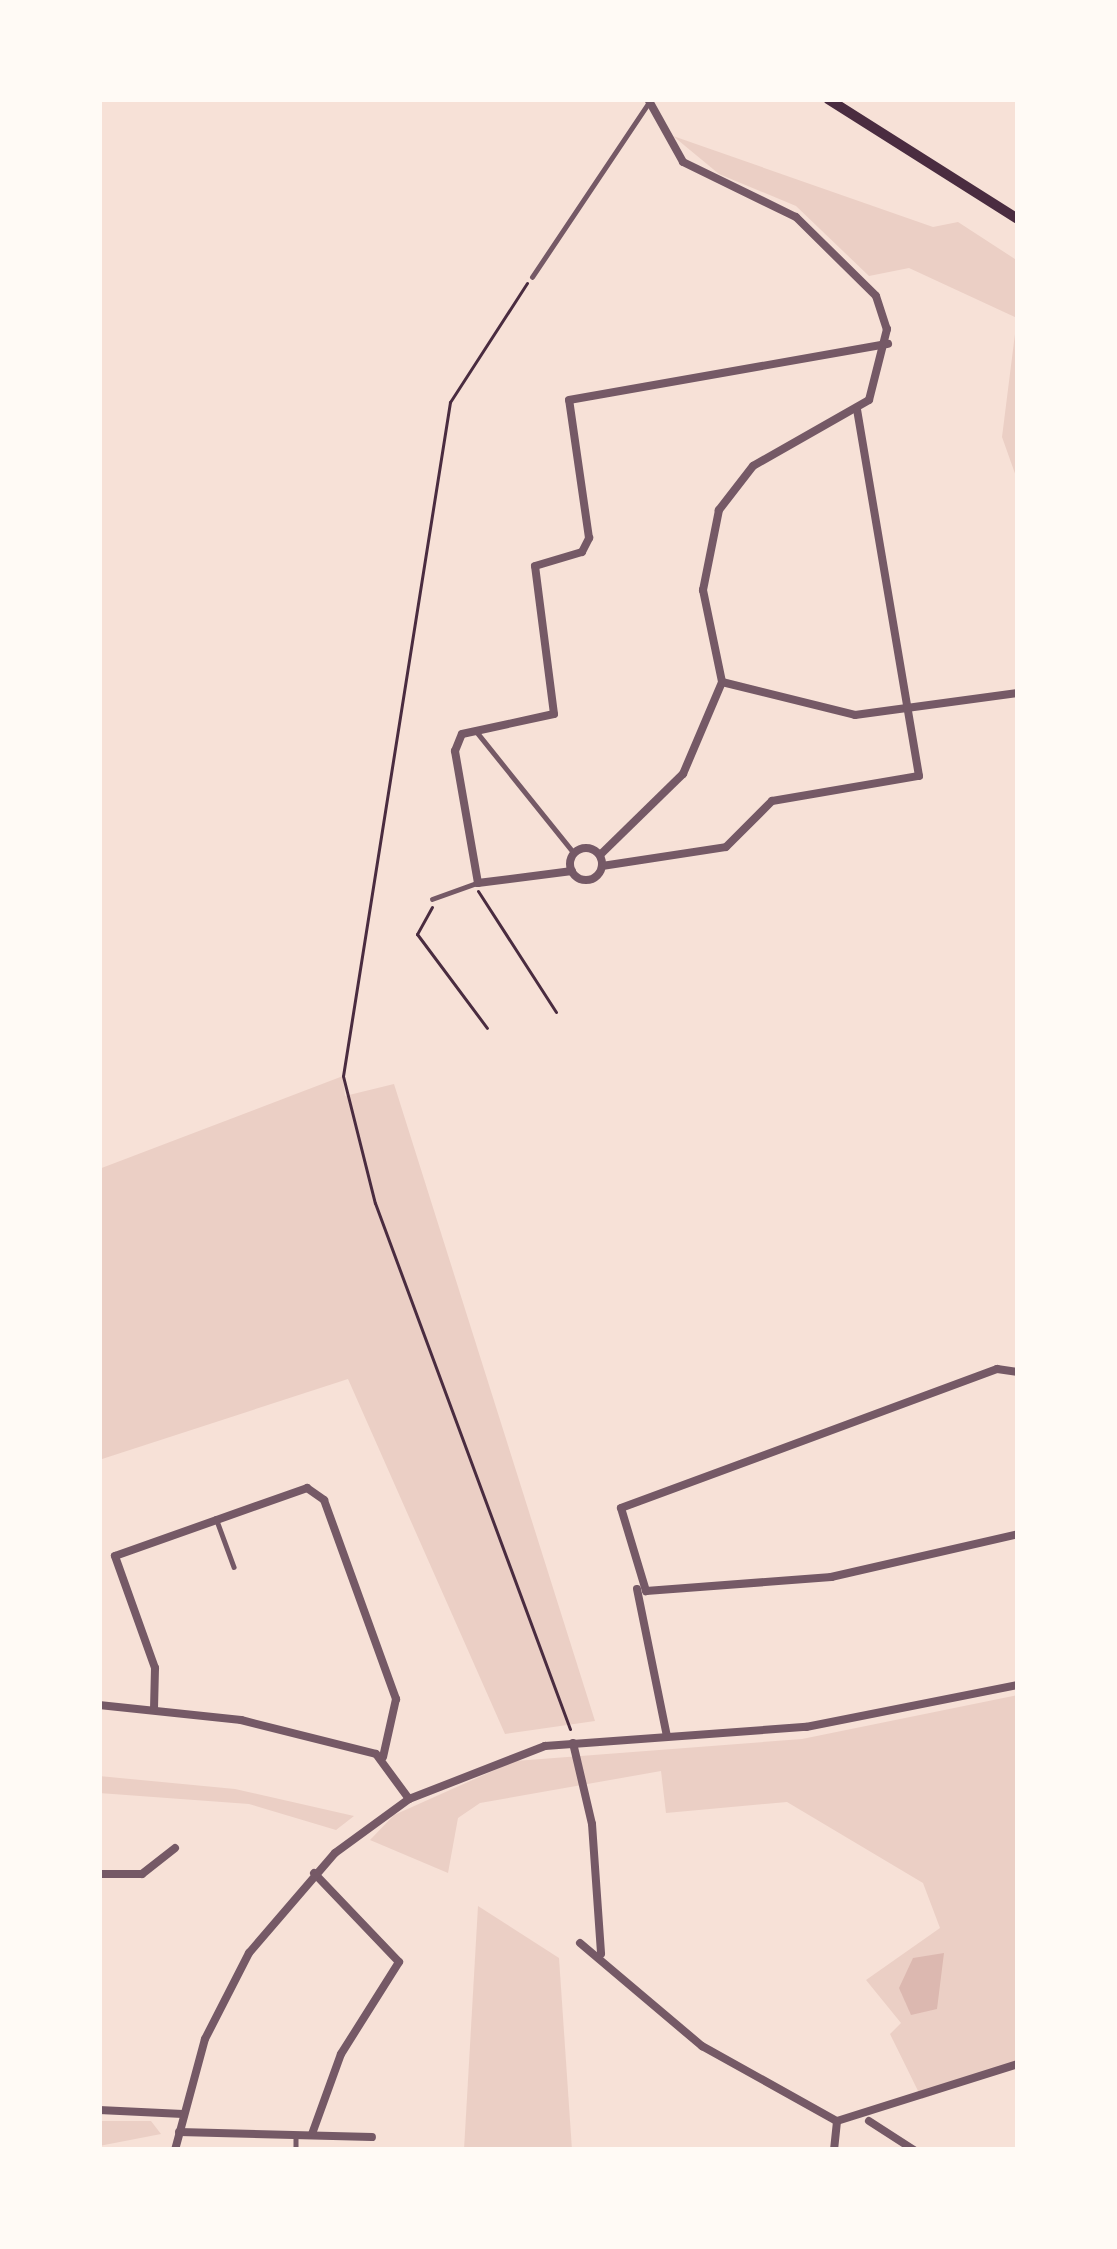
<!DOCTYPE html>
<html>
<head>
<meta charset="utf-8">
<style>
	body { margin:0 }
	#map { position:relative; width:1117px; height:2249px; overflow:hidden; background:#f7e1d7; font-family:Karla,sans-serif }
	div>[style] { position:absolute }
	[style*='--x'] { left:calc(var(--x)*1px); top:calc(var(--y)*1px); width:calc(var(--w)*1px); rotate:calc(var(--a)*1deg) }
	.green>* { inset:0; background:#ebcfc5 }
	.water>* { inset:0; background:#dcb8b0 }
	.path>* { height:3px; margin:-1.5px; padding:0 1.5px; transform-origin:1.5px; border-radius:1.5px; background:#4a2c40 }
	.service>* { height:4.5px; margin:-2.25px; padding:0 2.25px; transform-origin:2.25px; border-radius:2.25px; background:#755966 }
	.minor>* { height:8px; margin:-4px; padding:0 4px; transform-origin:4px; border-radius:4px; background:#755966 }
	.minor>.ring { margin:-4px; padding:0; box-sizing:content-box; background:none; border:8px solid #755966; border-radius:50% }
	.secondary>* { height:10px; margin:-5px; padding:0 5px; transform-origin:5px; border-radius:5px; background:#4a2c40 }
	span { translate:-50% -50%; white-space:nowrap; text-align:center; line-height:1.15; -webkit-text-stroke:9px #fffaf5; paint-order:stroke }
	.frame { position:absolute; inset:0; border:102px solid #fffaf5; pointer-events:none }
</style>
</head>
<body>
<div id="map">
	<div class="green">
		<div style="clip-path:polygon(673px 136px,933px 227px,958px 222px,1018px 261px,1018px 482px,1002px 437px,1017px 318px,909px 268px,869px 276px,796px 206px,719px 174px)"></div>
		<div style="clip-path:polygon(343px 1076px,345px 1096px,394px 1084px,595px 1721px,505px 1734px,348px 1379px,99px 1460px,99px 1169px)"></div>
		<div style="clip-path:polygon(1018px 1695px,1018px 2064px,922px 2099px,890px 2034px,901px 2023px,866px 1980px,940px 1928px,923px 1883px,787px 1802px,666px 1813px,661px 1771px,480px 1803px,458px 1818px,448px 1873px,370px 1840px,394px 1815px,515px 1761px,802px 1739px)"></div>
		<div style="clip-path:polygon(99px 1776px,235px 1789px,354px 1816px,336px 1830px,249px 1804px,99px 1793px)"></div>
		<div style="clip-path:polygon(478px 1906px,559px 1958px,572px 2150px,464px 2150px)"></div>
		<div style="clip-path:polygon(99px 2121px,151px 2121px,161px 2134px,99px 2146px)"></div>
	</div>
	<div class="water">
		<div style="clip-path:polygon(944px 1953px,937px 2009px,911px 2015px,899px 1988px,913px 1958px)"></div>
	</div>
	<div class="path">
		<div style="--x:527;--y:283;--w:142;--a:122.9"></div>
		<div style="--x:450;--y:402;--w:682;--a:99.02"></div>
		<div style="--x:343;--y:1076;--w:131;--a:75.9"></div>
		<div style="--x:375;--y:1203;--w:561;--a:69.66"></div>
		<div style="--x:478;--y:891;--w:144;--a:57.2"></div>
		<div style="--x:432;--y:907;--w:31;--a:119"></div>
		<div style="--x:417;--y:934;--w:117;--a:53.3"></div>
	</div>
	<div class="service">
		<div style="--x:532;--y:277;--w:211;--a:-56.2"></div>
		<div style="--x:476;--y:731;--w:156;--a:51.2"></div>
		<div style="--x:432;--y:899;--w:48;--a:-19.6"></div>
		<div style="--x:216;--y:1518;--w:52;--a:69.8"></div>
		<div style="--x:296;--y:2134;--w:16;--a:90"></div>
	</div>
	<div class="minor">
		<div style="--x:648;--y:99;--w:72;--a:60.9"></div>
		<div style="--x:683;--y:162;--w:126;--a:26"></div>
		<div style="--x:796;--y:217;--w:112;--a:44.6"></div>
		<div style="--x:876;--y:296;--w:35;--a:72"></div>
		<div style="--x:887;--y:329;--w:73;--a:104.2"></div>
		<div style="--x:869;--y:400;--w:133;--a:150.4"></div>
		<div style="--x:753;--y:466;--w:56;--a:127.7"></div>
		<div style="--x:719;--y:510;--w:82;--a:101.3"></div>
		<div style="--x:703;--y:590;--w:94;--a:78.3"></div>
		<div class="ring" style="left:570px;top:848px;width:24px;height:24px"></div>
		<div style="--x:600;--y:855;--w:116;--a:-44.3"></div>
		<div style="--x:683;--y:774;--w:100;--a:-67"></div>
		<div style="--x:722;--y:682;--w:137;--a:13.9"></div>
		<div style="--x:855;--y:715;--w:164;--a:-7.7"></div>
		<div style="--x:602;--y:866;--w:125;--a:-8.7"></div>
		<div style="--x:726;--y:847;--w:65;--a:-45"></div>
		<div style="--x:772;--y:801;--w:149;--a:-9.7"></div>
		<div style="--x:919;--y:776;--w:371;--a:-99.6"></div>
		<div style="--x:572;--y:871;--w:95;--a:172.7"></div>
		<div style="--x:478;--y:883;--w:134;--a:-99.9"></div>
		<div style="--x:455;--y:751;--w:18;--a:-68"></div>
		<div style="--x:462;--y:734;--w:94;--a:-12.3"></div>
		<div style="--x:554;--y:714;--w:149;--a:-97.3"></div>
		<div style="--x:535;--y:566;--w:49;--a:-16.6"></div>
		<div style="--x:582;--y:552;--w:16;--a:-63"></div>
		<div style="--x:589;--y:538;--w:139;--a:-98.2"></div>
		<div style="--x:569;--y:400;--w:324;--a:-10"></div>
		<div style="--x:1018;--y:1372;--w:21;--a:-172"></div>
		<div style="--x:997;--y:1369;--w:401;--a:159.7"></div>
		<div style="--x:621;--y:1508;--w:87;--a:73.2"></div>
		<div style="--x:646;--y:1591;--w:186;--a:-4.3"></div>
		<div style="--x:831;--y:1577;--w:192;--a:-12.9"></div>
		<div style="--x:637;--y:1589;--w:150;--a:78.5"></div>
		<div style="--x:99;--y:1705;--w:143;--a:6"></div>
		<div style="--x:241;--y:1720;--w:139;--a:14.1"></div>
		<div style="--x:376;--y:1754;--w:56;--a:53.7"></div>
		<div style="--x:154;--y:1709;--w:41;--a:-88.6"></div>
		<div style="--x:155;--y:1668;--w:119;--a:-109.7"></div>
		<div style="--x:115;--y:1556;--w:204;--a:-19.5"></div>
		<div style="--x:307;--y:1488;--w:21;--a:35"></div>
		<div style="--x:324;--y:1500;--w:212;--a:70.1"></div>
		<div style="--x:396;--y:1699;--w:59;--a:102.6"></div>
		<div style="--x:573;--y:1743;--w:83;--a:76.8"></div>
		<div style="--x:592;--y:1824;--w:130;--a:86"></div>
		<div style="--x:99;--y:1874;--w:43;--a:0"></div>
		<div style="--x:142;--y:1874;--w:42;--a:-38.2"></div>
		<div style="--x:580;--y:1943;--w:160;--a:40.2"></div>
		<div style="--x:702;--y:2046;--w:154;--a:29.1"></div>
		<div style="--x:837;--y:2121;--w:190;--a:-17.5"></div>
		<div style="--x:99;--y:2110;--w:84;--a:2.7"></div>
		<div style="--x:869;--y:2121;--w:54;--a:32.8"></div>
		<div style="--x:179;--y:2132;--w:193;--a:1.5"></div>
		<div style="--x:312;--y:2134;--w:85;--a:-70.1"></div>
		<div style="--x:341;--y:2054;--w:109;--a:-57.8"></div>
		<div style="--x:399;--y:1962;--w:123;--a:-133.7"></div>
		<div style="--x:175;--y:2150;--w:115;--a:-74.9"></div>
		<div style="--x:205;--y:2039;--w:97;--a:-62.9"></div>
		<div style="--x:249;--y:1953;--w:132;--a:-49.3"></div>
		<div style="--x:335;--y:1853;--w:92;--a:-36.1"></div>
		<div style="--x:409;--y:1799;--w:146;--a:-21.3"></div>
		<div style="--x:545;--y:1746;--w:262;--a:-4.2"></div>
		<div style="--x:806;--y:1727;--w:216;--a:-11.2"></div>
		<div style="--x:834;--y:2150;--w:29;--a:-84"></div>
	</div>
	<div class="secondary">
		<div style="--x:828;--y:99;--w:225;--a:32.3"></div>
	</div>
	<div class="frame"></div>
</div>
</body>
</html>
